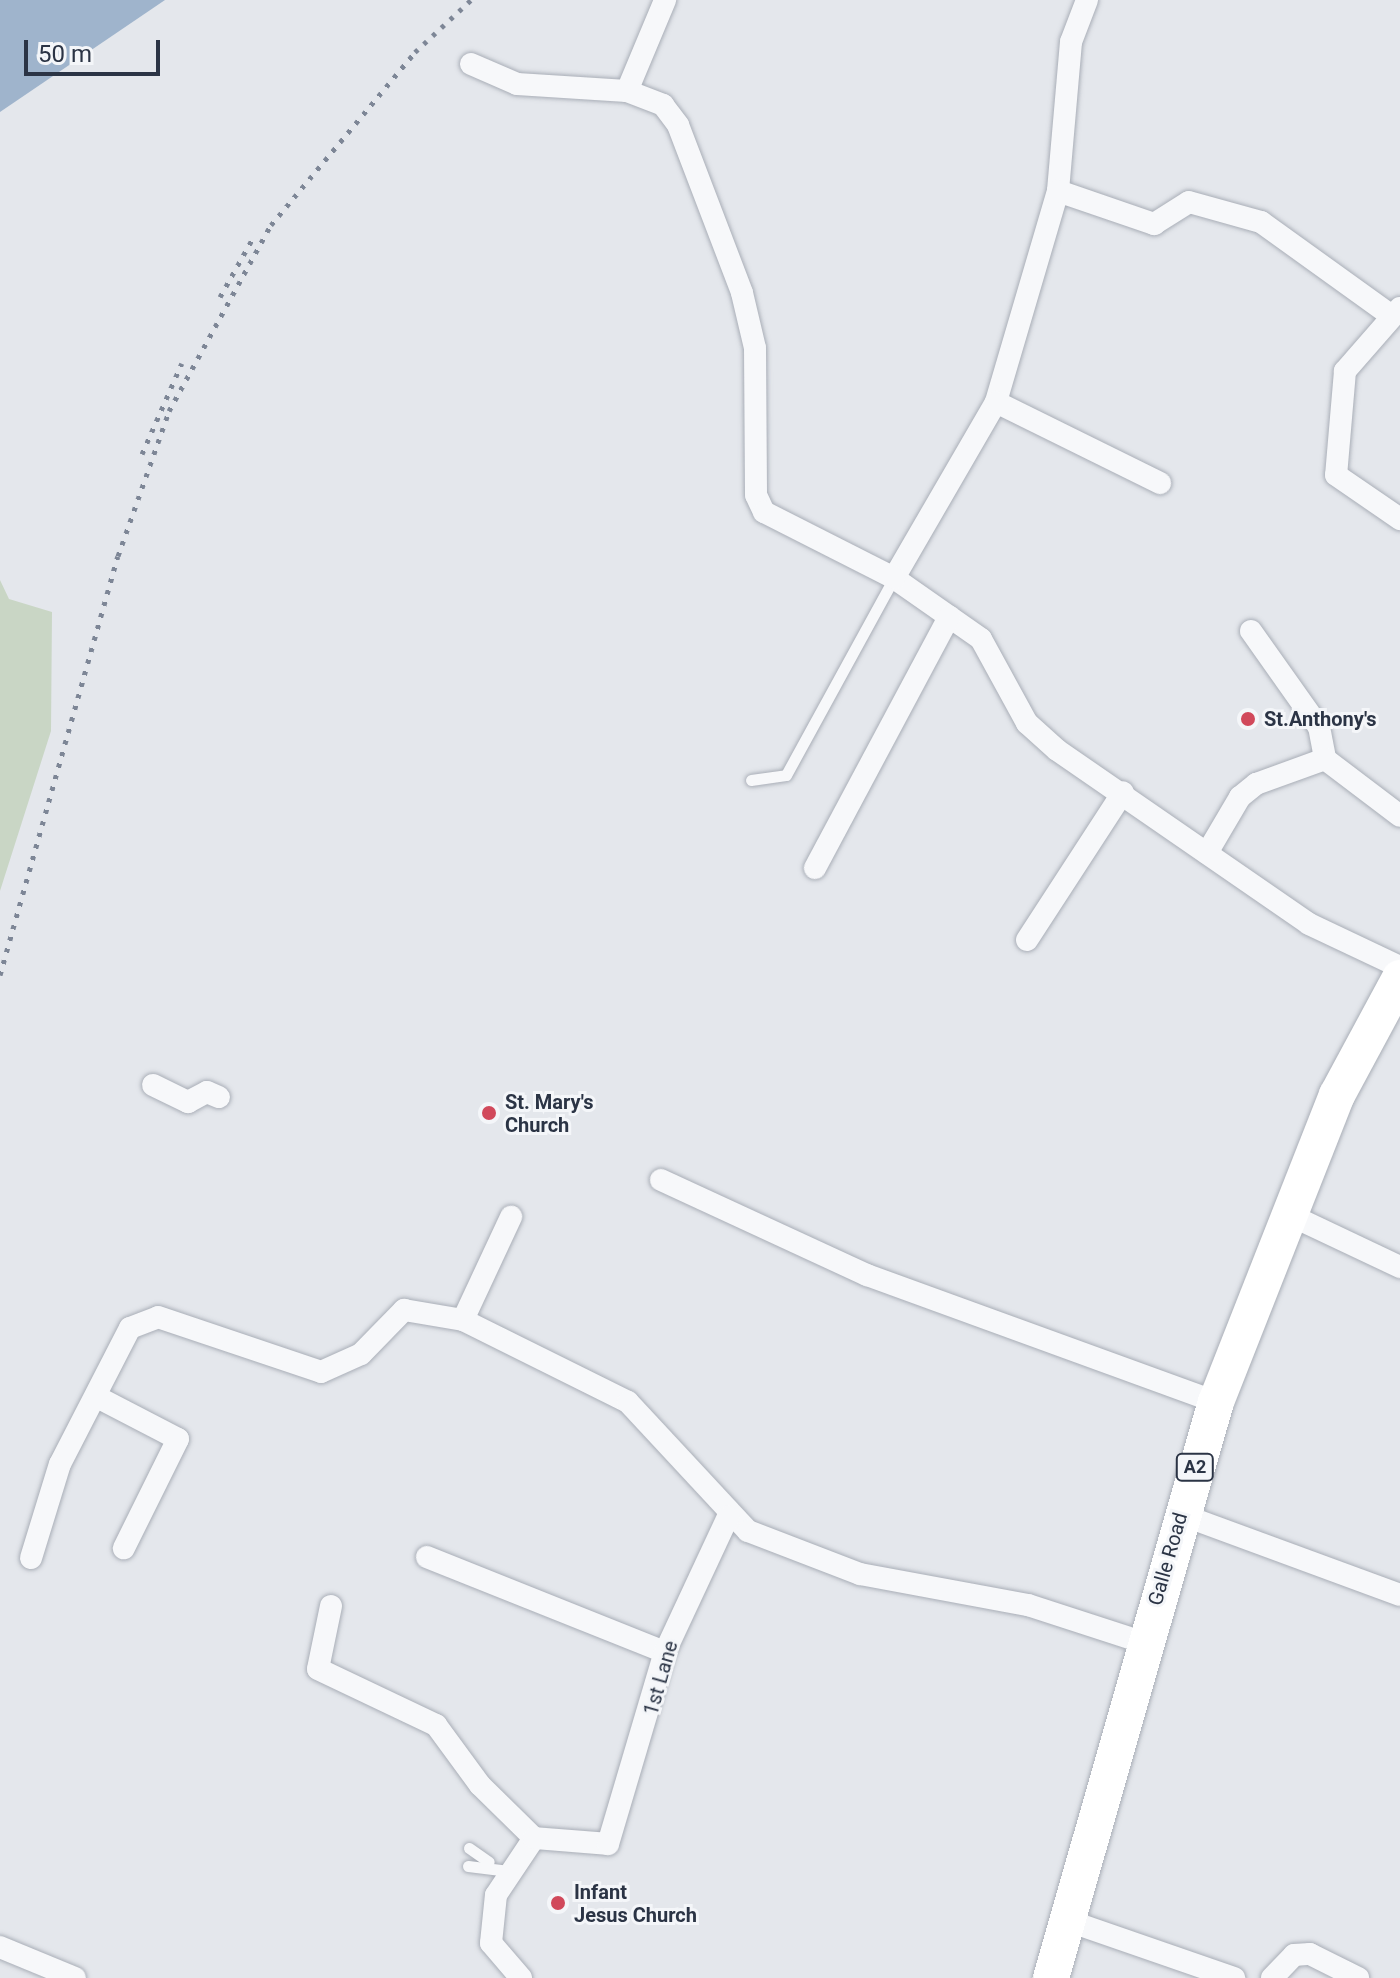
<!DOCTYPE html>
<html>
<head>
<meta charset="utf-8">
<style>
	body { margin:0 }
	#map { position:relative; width:1400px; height:1978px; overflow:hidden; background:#e4e7ec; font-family:Roboto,sans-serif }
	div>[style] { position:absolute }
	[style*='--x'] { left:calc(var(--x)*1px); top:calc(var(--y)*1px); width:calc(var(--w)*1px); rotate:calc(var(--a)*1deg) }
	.green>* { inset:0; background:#c9d6c5 }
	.water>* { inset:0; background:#9fb4cc }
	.roads { filter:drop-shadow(0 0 2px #a9aeb7) drop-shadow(0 0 2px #a9aeb7) }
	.service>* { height:11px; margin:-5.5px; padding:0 5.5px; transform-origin:5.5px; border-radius:5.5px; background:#f7f8fa }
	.minor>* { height:22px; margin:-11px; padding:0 11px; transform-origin:11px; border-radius:11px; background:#f7f8fa }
	.trunk>* { height:36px; margin:-18px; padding:0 18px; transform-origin:18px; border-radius:18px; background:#fff }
	.rail>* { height:5px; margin-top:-2.5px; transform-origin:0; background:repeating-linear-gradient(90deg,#7d8696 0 4px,transparent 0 12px) }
	.dots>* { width:22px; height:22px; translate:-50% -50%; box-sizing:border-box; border:4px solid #f4f6f9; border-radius:50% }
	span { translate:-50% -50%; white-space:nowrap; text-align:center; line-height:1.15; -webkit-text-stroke:6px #f4f6f9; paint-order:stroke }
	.shield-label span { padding:2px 6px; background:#f4f6f9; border:2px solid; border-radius:6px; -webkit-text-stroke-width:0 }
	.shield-label { font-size:18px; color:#2b3445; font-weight:700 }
	.poi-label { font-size:20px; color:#2b3445; font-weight:700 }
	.left { translate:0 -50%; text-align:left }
	.street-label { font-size:20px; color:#2b3445 }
	.scale { position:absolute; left:24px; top:40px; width:136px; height:36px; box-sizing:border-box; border:4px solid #2b3445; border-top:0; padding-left:10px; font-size:24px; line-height:28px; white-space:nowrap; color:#2b3445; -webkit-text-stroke:6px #f4f6f9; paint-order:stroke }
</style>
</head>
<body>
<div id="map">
	<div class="green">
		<div style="clip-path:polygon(0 580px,9px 599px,52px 612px,51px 731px,0 891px)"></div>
	</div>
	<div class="water">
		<div style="clip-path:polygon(0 0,165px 0,0 112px)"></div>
	</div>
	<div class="roads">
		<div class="service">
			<div style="--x:751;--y:780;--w:35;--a:-8"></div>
			<div style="--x:786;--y:775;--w:225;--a:-61.3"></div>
			<div style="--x:469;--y:1848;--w:24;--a:35"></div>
			<div style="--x:468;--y:1866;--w:39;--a:7"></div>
		</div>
		<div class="minor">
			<div style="--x:1087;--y:0;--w:45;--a:110.9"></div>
			<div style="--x:1071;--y:42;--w:150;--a:95"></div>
			<div style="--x:1058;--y:191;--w:220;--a:106.4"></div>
			<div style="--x:996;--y:402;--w:203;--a:120.1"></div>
			<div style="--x:894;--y:578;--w:106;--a:35"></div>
			<div style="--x:981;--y:639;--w:96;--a:61.3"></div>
			<div style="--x:1027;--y:723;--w:40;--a:42"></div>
			<div style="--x:1057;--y:750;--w:306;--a:34.6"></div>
			<div style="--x:1309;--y:924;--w:101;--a:25.3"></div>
			<div style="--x:471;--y:64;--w:50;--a:23.5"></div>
			<div style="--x:517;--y:84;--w:110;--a:3.6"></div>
			<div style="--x:627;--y:91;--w:39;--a:21"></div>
			<div style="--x:663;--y:105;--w:25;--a:53"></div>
			<div style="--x:678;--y:125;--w:180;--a:69.1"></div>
			<div style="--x:742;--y:293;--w:57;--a:76.7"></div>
			<div style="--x:755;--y:348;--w:147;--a:89.6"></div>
			<div style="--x:756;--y:495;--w:19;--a:65"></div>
			<div style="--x:764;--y:512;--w:146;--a:26.9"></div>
			<div style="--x:627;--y:91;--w:99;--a:-67.3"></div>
			<div style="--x:1058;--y:191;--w:102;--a:19"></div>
			<div style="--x:1154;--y:224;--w:41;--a:-32.2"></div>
			<div style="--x:1189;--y:202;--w:75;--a:15.5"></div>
			<div style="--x:1261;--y:222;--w:161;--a:35.7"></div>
			<div style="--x:1400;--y:308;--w:84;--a:131.1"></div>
			<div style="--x:1345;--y:371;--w:104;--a:94.9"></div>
			<div style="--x:1336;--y:475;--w:78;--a:34.5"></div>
			<div style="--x:996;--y:402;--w:183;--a:26.3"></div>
			<div style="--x:1251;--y:631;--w:118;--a:54.7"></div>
			<div style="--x:1319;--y:727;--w:33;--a:79"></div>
			<div style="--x:1325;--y:759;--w:94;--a:37.2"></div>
			<div style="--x:1207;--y:853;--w:65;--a:-59.5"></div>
			<div style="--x:1240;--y:797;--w:21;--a:-39"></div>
			<div style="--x:1256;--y:784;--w:73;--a:-19.9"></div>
			<div style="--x:815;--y:868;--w:285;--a:-61.9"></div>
			<div style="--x:1027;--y:940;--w:176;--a:-57"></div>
			<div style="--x:153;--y:1085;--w:39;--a:26"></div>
			<div style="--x:188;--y:1102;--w:21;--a:-28"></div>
			<div style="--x:207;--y:1092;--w:13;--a:23"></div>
			<div style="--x:661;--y:1180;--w:227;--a:24.8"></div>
			<div style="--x:867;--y:1275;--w:371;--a:20"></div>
			<div style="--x:1290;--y:1215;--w:122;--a:25.3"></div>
			<div style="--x:463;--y:1320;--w:114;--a:-65"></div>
			<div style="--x:99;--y:1398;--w:89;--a:27.4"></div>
			<div style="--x:178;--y:1439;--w:122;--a:116.4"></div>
			<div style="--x:1180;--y:1514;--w:234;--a:20.2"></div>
			<div style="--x:427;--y:1557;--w:256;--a:21.8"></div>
			<div style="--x:31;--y:1558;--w:98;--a:-72.9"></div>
			<div style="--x:60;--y:1464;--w:153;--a:-62.8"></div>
			<div style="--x:130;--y:1328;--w:30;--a:-21"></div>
			<div style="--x:158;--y:1317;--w:172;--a:18.6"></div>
			<div style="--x:321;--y:1372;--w:44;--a:-24.2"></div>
			<div style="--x:361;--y:1354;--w:62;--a:-45.7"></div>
			<div style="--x:404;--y:1310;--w:60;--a:9.6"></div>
			<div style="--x:463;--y:1320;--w:184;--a:26.4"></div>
			<div style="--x:628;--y:1402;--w:176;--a:47.1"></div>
			<div style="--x:748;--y:1531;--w:120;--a:21"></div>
			<div style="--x:860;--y:1574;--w:171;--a:10.5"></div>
			<div style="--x:1028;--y:1605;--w:123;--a:18"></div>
			<div style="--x:331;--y:1606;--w:64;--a:101.7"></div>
			<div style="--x:318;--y:1669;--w:131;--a:25.4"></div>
			<div style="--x:436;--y:1725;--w:74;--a:53.7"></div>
			<div style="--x:480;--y:1785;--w:76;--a:44.5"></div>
			<div style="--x:1069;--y:1921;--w:175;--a:19.1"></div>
			<div style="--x:0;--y:1947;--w:81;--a:22.5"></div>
			<div style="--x:521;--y:1978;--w:46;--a:-130.6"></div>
			<div style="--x:491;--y:1943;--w:48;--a:-84.1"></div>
			<div style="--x:496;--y:1895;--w:69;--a:-56.3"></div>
			<div style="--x:534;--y:1838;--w:74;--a:4.6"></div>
			<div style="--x:608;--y:1844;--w:200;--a:-73.5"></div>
			<div style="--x:665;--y:1652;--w:149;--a:-65"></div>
			<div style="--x:1272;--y:1978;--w:32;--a:-46"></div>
			<div style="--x:1294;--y:1955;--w:16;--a:-4"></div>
			<div style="--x:1310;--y:1954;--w:54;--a:26.6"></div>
		</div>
		<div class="trunk">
			<div style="--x:1051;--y:1978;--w:599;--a:-74.02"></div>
			<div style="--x:1216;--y:1402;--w:330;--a:-68.5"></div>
			<div style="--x:1337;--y:1095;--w:133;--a:-61.7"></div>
		</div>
	</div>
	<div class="rail">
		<div style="--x:220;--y:297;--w:68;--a:-60.8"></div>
		<div style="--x:142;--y:454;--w:99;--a:-66.3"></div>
		<div style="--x:0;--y:975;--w:435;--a:-74.3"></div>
		<div style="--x:118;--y:556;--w:154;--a:-70.6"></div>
		<div style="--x:169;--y:411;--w:212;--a:-61.3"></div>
		<div style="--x:271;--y:225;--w:225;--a:-50.2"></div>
		<div style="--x:415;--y:52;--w:76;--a:-42.9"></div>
	</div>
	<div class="dots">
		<div style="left:1248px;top:719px;background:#d1495b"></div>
		<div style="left:489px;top:1113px;background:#d1495b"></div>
		<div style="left:558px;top:1903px;background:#d1495b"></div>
	</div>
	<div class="shield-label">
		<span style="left:1195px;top:1467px">A2</span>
	</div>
	<div class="poi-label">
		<span class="left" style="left:1264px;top:719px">St.Anthony's</span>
		<span class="left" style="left:505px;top:1114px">St. Mary's<br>Church</span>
		<span class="left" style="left:574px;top:1904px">Infant<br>Jesus Church</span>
	</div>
	<div class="street-label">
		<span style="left:1168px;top:1559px;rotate:-74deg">Galle Road</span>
		<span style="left:661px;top:1678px;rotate:-74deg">1st Lane</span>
	</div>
	<div class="scale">50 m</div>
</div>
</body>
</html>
